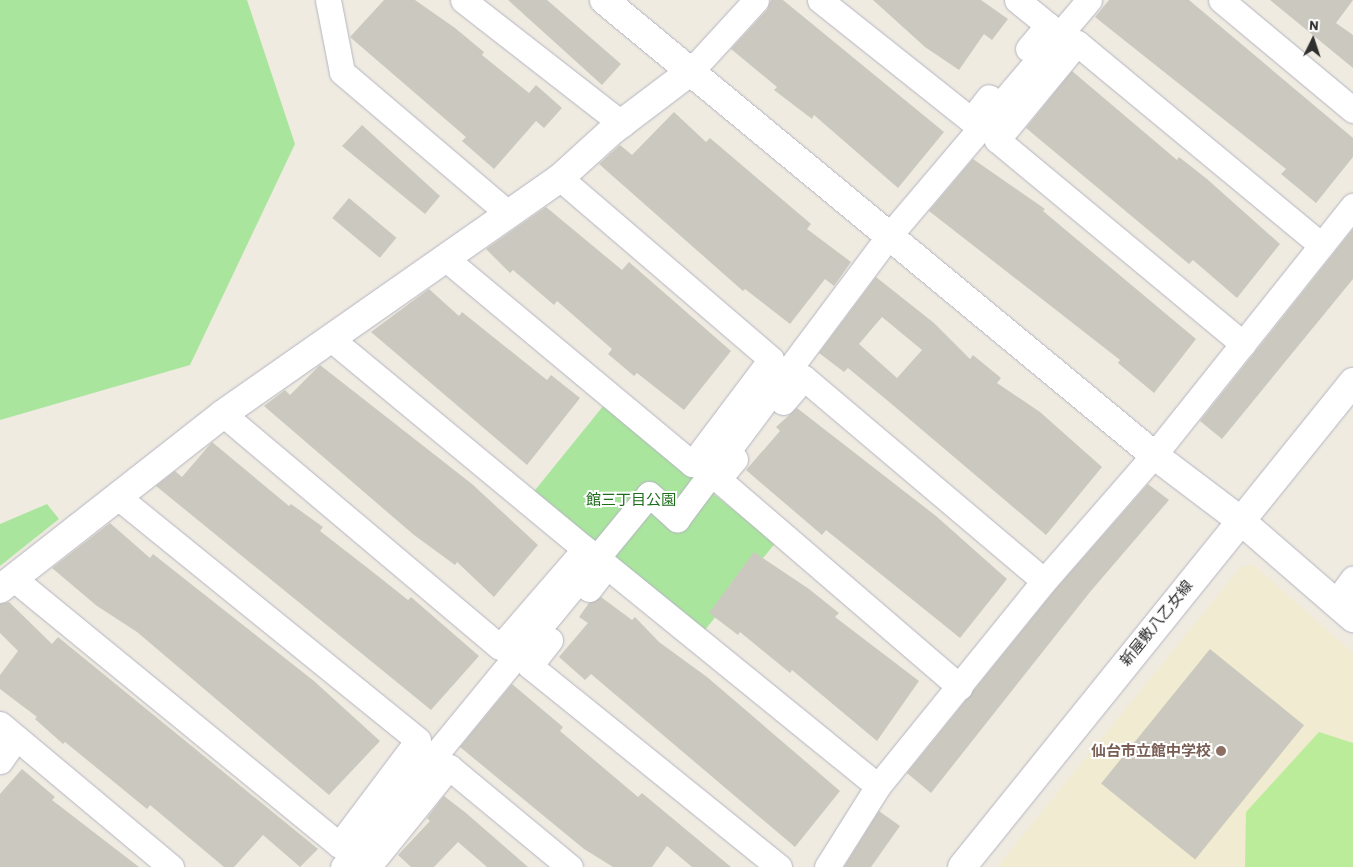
<!DOCTYPE html>
<html>
<head>
<meta charset="utf-8">
<style>
	body { margin:0 }
	#map { position:relative; width:1353px; height:867px; overflow:hidden; background:#efebe1; font-family:Barlow,"Noto Sans JP",sans-serif }
	div>[style] { position:absolute }
	[style*='--x'] { left:calc(var(--x)*1px); top:calc(var(--y)*1px); width:calc(var(--w)*1px); rotate:calc(var(--a)*1deg) }
	.education>* { inset:0; background:#f0ebd1 }
	.green>* { inset:0; background:#aae59e; transform-origin:0 0 }
	.pitch>* { inset:0; background:#baec9a }
	.building>* { inset:0; background:#cbc9bf; transform-origin:0 0 }
	.roads { filter:drop-shadow(0 0 1px #b4b4c1) drop-shadow(0 0 1px #b4b4c1) }
	.street>* { height:25px; margin:-12.5px; padding:0 12.5px; transform-origin:12.5px; border-radius:12.5px; background:#fff }
	.secondary>* { height:28px; margin:-14px; padding:0 14px; transform-origin:14px; border-radius:14px; background:#fff }
	.dots>* { width:14px; height:14px; translate:-50% -50%; box-sizing:border-box; border:2px solid #fff; border-radius:50% }
	span { translate:-50% -50%; white-space:nowrap; text-align:center; line-height:1.15; -webkit-text-stroke:4px #fff; paint-order:stroke }
	.park-label { font-size:15px; color:#1e6d1b }
	.street-label { font-size:15px; color:#2e2e2e }
	.education-label { font-size:15px; color:#785e54; font-weight:700 }
	.right { translate:-100% -50%; text-align:right }
	.north { position:absolute; left:1288px; top:15px; width:50px; height:50px; -webkit-text-stroke:4px #fff; paint-order:stroke; rotate:4deg; font-size:14px; font-weight:700; line-height:20px; text-align:center; color:#2e2e2e }
	.north::after { content:''; display:block; margin:auto; width:18px; height:22px; background:#2e2e2e; clip-path:polygon(50% 0,100% 100%,50% 72%,0 100%) }
</style>
</head>
<body>
<div id="map">
	<div class="education">
		<div style="clip-path:polygon(1253px 564px,1353px 653px,1353px 867px,997px 867px,1240px 568px)"></div>
	</div>
	<div class="green">
		<div style="clip-path:polygon(0 0,247px 0,295px 144px,190px 365px,0 420px)"></div>
		<div style="left:604px;top:405px;width:220px;height:112px;rotate:39deg"></div>
		<div style="clip-path:polygon(47px 504px,59px 519px,0 566px,0 524px)"></div>
	</div>
	<div class="pitch">
		<div style="clip-path:polygon(1319px 732px,1353px 743px,1353px 867px,1245px 867px,1246px 812px)"></div>
	</div>
	<div class="building">
		<div style="clip-path:polygon(384px 0,415px 0,455px 28px,484px 52px,482px 55px,529px 93px,536px 85px,562px 108px,544px 128px,536px 121px,494px 169px,462px 141px,466px 137px,350px 37px)"></div>
		<div style="clip-path:polygon(508px 0,547px 0,621px 64px,602px 85px)"></div>
		<div style="clip-path:polygon(771px 0,783px 0,944px 132px,898px 188px,814px 115px,812px 119px,774px 90px,777px 87px,731px 49px,767px 10px)"></div>
		<div style="clip-path:polygon(873px 0,981px 0,1008px 19px,992px 40px,984px 34px,959px 70px,925px 47px)"></div>
		<div style="clip-path:polygon(1109px 0,1189px 0,1353px 138px,1353px 157px,1316px 203px,1281px 174px,1286px 169px,1095px 17px)"></div>
		<div style="clip-path:polygon(1270px 0,1353px 0,1336px 23px,1353px 35px,1353px 68px)"></div>
		<div style="clip-path:polygon(1072px 71px,1177px 160px,1179px 157px,1207px 179px,1280px 244px,1237px 298px,1193px 260px,1189px 264px,1026px 128px)"></div>
		<div style="clip-path:polygon(674px 112px,706px 142px,710px 138px,811px 224px,807px 229px,851px 262px,834px 286px,825px 279px,790px 324px,745px 289px,743px 291px,599px 164px,620px 145px,632px 155px)"></div>
		<div style="clip-path:polygon(362px 125px,440px 196px,425px 214px,342px 146px)"></div>
		<div style="clip-path:polygon(973px 159px,1045px 209px,1043px 211px,1196px 339px,1154px 393px,1118px 363px,1120px 360px,929px 211px)"></div>
		<div style="left:349px;top:198px;width:62px;height:26px;rotate:40deg"></div>
		<div style="clip-path:polygon(546px 207px,622px 270px,629px 262px,731px 351px,684px 410px,637px 373px,634px 376px,608px 354px,612px 349px,557px 301px,554px 305px,513px 270px,510px 273px,486px 249px)"></div>
		<div style="clip-path:polygon(1353px 229px,1353px 279px,1222px 439px,1200px 421px)"></div>
		<div style="clip-path:polygon(evenodd,876px 277px,934px 323px,970px 359px,973px 355px,1001px 378px,997px 383px,1040px 412px,1102px 467px,1046px 535px,888px 401px,848px 368px,844px 372px,819px 353px,876px 277px,882px 317px,922px 350px,897px 378px,859px 344px,882px 317px)"></div>
		<div style="clip-path:polygon(429px 289px,459px 316px,462px 312px,547px 380px,551px 375px,580px 398px,527px 465px,371px 332px)"></div>
		<div style="clip-path:polygon(320px 365px,472px 484px,538px 545px,494px 597px,457px 562px,455px 565px,414px 535px,264px 406px,285px 390px,290px 395px)"></div>
		<div style="clip-path:polygon(797px 408px,936px 516px,1007px 579px,960px 638px,826px 530px,822px 535px,746px 470px,780px 431px,776px 427px)"></div>
		<div style="clip-path:polygon(212px 442px,289px 506px,291px 504px,323px 527px,320px 531px,369px 569px,408px 600px,411px 597px,479px 656px,431px 710px,156px 486px,175px 471px,182px 477px)"></div>
		<div style="clip-path:polygon(1148px 484px,1169px 500px,1090px 592px,931px 793px,907px 773px,1055px 590px)"></div>
		<div style="clip-path:polygon(110px 523px,150px 558px,153px 554px,314px 681px,380px 741px,329px 795px,137px 632px,97px 606px,52px 568px)"></div>
		<div style="clip-path:polygon(754px 552px,809px 589px,839px 613px,835px 617px,919px 681px,877px 741px,792px 670px,790px 673px,740px 632px,738px 635px,709px 613px)"></div>
		<div style="clip-path:polygon(601px 597px,632px 620px,635px 617px,659px 642px,707px 677px,840px 791px,795px 847px,591px 674px,585px 680px,559px 657px,588px 623px,579px 617px,589px 603px)"></div>
		<div style="clip-path:polygon(9px 602px,52px 644px,58px 637px,318px 849px,300px 867px,263px 835px,234px 867px,224px 867px,150px 805px,147px 809px,65px 742px,63px 744px,35px 719px,37px 717px,0 689px,0 675px,18px 651px,0 633px,0 604px)"></div>
		<div style="left:1210px;top:649px;width:121px;height:173px;rotate:39deg"></div>
		<div style="clip-path:polygon(512px 684px,563px 727px,560px 731px,638px 797px,642px 793px,731px 867px,692px 867px,667px 846px,652px 867px,613px 867px,584px 849px,460px 747px)"></div>
		<div style="clip-path:polygon(22px 769px,55px 797px,52px 800px,139px 867px,0 867px,0 794px)"></div>
		<div style="clip-path:polygon(444px 796px,466px 813px,528px 867px,487px 867px,458px 842px,434px 867px,411px 867px,398px 855px,430px 821px,427px 818px)"></div>
		<div style="clip-path:polygon(879px 811px,900px 826px,871px 867px,844px 867px)"></div>
	</div>
	<div class="roads">
		<div class="street">
			<div style="--x:328;--y:0;--w:73;--a:79"></div>
			<div style="--x:342;--y:72;--w:219;--a:40.4"></div>
			<div style="--x:463;--y:0;--w:202;--a:37.9"></div>
			<div style="--x:820;--y:0;--w:193;--a:38.5"></div>
			<div style="--x:971;--y:120;--w:29;--a:-52"></div>
			<div style="--x:1017;--y:0;--w:40;--a:39"></div>
			<div style="--x:1048;--y:25;--w:31;--a:130"></div>
			<div style="--x:1221;--y:0;--w:172;--a:39.8"></div>
			<div style="--x:691;--y:71;--w:96;--a:-47.5"></div>
			<div style="--x:445;--y:258;--w:322;--a:39.8"></div>
			<div style="--x:692;--y:464;--w:131;--a:-53"></div>
			<div style="--x:771;--y:359;--w:278;--a:-139.4"></div>
			<div style="--x:1243;--y:344;--w:320;--a:-140.3"></div>
			<div style="--x:997;--y:140;--w:126;--a:-50.5"></div>
			<div style="--x:1077;--y:43;--w:317;--a:39.6"></div>
			<div style="--x:783;--y:402;--w:32;--a:-49"></div>
			<div style="--x:804;--y:378;--w:314;--a:40.2"></div>
			<div style="--x:223;--y:414;--w:362;--a:40.1"></div>
			<div style="--x:500;--y:647;--w:130;--a:-49.1"></div>
			<div style="--x:585;--y:549;--w:328;--a:-140.4"></div>
			<div style="--x:735;--y:459;--w:26;--a:130"></div>
			<div style="--x:718;--y:479;--w:319;--a:40.7"></div>
			<div style="--x:13;--y:578;--w:421;--a:39.3"></div>
			<div style="--x:339;--y:845;--w:131;--a:-53"></div>
			<div style="--x:418;--y:740;--w:386;--a:-141"></div>
			<div style="--x:589;--y:589;--w:29;--a:-52"></div>
			<div style="--x:607;--y:566;--w:349;--a:39.1"></div>
			<div style="--x:1336;--y:602;--w:29;--a:-54"></div>
			<div style="--x:550;--y:640;--w:33;--a:128"></div>
			<div style="--x:530;--y:666;--w:320;--a:38.9"></div>
			<div style="--x:0;--y:724;--w:223;--a:39.9"></div>
			<div style="--x:0;--y:761;--w:28;--a:-55"></div>
			<div style="--x:343;--y:867;--w:482;--a:-50.6"></div>
			<div style="--x:649;--y:494;--w:38;--a:42"></div>
			<div style="--x:677;--y:519;--w:352;--a:-53.2"></div>
			<div style="--x:888;--y:237;--w:311;--a:-49.7"></div>
			<div style="--x:368;--y:867;--w:129;--a:-51"></div>
			<div style="--x:449;--y:767;--w:157;--a:39.6"></div>
			<div style="--x:827;--y:867;--w:96;--a:-57.8"></div>
			<div style="--x:878;--y:786;--w:264;--a:-51"></div>
			<div style="--x:1044;--y:581;--w:167;--a:-48.9"></div>
			<div style="--x:1154;--y:455;--w:319;--a:-51.4"></div>
		</div>
		<div class="secondary">
			<div style="--x:604;--y:0;--w:714;--a:39.6"></div>
			<div style="--x:1154;--y:455;--w:108;--a:37.1"></div>
			<div style="--x:1240;--y:520;--w:150;--a:40.9"></div>
			<div style="--x:0;--y:589;--w:283;--a:-38.1"></div>
			<div style="--x:223;--y:414;--w:411;--a:-35"></div>
			<div style="--x:560;--y:178;--w:72;--a:-42.2"></div>
			<div style="--x:613;--y:130;--w:98;--a:-37.1"></div>
			<div style="--x:962;--y:867;--w:623;--a:-51.12"></div>
		</div>
	</div>
	<div class="dots">
		<div style="left:1221px;top:751px;background:#8d6e63"></div>
	</div>
	<div class="park-label">
		<span style="left:631px;top:500px">館三丁目公園</span>
	</div>
	<div class="street-label">
		<span style="left:1156px;top:623px;rotate:-51deg">新屋敷八乙女線</span>
	</div>
	<div class="education-label">
		<span class="right" style="left:1211px;top:751px">仙台市立館中学校</span>
	</div>
	<div class="north">N</div>
</div>
</body>
</html>
